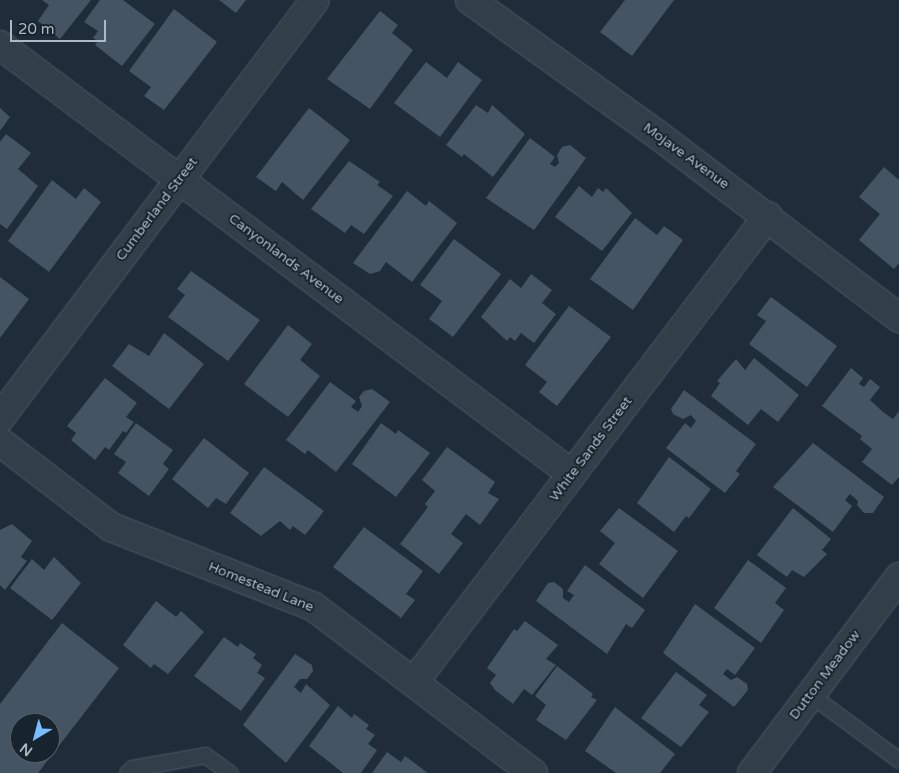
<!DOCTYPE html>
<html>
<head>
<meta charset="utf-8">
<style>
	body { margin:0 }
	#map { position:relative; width:899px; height:773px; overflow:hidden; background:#1e2d39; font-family:"Varela Round",sans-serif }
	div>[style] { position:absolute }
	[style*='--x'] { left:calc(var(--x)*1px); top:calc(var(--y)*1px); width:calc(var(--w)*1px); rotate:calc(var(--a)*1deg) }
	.building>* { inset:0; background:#445463 }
	.roads { filter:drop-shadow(0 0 1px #4f5c67) drop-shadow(0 0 1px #4f5c67) }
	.lane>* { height:15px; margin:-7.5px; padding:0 7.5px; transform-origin:7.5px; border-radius:7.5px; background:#323e49 }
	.street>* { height:28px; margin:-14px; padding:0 14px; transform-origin:14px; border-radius:14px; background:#323e49 }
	span { translate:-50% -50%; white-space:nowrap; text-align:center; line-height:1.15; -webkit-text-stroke:4px #17232d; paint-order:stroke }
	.street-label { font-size:14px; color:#acb9c6 }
	.north { position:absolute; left:10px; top:713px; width:50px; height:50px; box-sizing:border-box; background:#17232d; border:1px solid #535f6a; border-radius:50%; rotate:217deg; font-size:14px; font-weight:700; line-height:20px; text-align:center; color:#acb9c6 }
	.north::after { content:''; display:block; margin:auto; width:18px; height:22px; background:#77bdff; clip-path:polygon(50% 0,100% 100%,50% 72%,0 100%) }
	.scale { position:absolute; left:10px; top:20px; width:96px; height:22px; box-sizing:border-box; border:2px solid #acb9c6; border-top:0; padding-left:6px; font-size:15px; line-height:18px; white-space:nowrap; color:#acb9c6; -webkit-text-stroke:4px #17232d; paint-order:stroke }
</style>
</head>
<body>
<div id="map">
	<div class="building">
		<div style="clip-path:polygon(42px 0,91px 0,60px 39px,38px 21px,49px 5px)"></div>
		<div style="clip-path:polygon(100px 0,123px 0,155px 24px,122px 66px,95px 45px,98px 41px,93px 38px,98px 31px,84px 22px)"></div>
		<div style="clip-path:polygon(219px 0,246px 0,236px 13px)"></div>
		<div style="clip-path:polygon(625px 0,674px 0,632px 56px,600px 32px)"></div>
		<div style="clip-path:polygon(174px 9px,217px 42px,164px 110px,144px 96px,151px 87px,129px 71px)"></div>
		<div style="clip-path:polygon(380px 11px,398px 25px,392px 33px,413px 50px,370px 109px,327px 79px)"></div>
		<div style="clip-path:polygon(426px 62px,447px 78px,458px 62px,482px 80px,440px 137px,394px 103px)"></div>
		<div style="clip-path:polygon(476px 105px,488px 113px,492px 105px,525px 134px,493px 177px,464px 154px,462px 157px,446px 145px)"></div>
		<div style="clip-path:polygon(0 108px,10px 117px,0 131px)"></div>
		<div style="clip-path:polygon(309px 108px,350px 140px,303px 200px,282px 182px,276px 191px,256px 177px)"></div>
		<div style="clip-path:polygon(6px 134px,31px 153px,18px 169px,38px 186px,7px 229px,0 224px,0 142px)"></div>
		<div style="clip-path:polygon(530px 138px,555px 157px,550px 164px,555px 167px,559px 163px,557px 155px,562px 147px,570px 145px,586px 158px,534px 230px,486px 198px)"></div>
		<div style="clip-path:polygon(349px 161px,380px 182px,377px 185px,393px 196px,364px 234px,351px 225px,345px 233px,311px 209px)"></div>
		<div style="clip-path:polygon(884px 167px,899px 180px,899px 263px,894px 269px,859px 240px,880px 214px,859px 197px)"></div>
		<div style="clip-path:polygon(52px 180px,76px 199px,84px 188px,101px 202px,49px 272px,8px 241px)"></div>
		<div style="clip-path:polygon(579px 186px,592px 197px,598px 188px,603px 192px,606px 188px,632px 213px,602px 251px,555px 217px)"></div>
		<div style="clip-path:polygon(407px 191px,426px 206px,429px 201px,457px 223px,412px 282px,386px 262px,380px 271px,370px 274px,353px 263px)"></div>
		<div style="clip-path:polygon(635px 218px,657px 235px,664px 226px,683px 240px,633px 310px,590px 279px)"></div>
		<div style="clip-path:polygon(454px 239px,501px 274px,453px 337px,429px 319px,442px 301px,420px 285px)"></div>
		<div style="clip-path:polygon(191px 271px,260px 320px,228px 361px,168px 317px,185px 295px,177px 289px)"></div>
		<div style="clip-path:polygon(531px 274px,552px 290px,542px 303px,556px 314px,534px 343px,521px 333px,515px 341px,510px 337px,507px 341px,481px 317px,510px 279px,521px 288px)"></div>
		<div style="clip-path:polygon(0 277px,29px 299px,0 338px)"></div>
		<div style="clip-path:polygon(771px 297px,837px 346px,807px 387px,749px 344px,766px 321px,757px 315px)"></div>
		<div style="clip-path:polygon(569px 306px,611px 337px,557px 406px,539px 392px,547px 382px,525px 365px)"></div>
		<div style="clip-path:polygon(288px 325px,312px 344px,300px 360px,320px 376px,288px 417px,244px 384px)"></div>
		<div style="clip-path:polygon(164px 333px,204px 364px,169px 409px,112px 366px,129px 344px,149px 356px)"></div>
		<div style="clip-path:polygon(754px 358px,799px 395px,778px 422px,761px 409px,748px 425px,711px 396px,720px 383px,717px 381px,736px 359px,745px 370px)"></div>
		<div style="clip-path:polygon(851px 368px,863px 378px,859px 384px,864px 387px,870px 379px,880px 387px,870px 400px,883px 412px,893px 419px,899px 411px,899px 477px,892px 485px,862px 462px,872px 449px,860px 439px,862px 436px,822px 406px)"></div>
		<div style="clip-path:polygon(105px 378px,137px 403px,126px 417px,134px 422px,126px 433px,123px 431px,109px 450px,105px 447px,95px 460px,71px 440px,76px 433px,67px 426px)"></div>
		<div style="clip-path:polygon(330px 382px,356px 401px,351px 407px,358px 412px,362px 406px,359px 397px,364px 391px,372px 389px,390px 402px,336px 472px,308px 450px,305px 454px,286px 440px)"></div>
		<div style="clip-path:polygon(684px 390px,756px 444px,736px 471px,740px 474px,725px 493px,666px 448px,685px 423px,691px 428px,696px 421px,691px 415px,683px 419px,673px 414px,671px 409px)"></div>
		<div style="clip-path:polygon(136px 423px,173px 450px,163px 464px,169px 469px,149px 496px,118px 473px,126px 462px,114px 454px)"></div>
		<div style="clip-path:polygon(381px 423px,396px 434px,398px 430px,430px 453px,396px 497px,352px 464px)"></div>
		<div style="clip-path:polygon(204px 438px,249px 473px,226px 504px,216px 498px,208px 508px,172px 479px)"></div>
		<div style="clip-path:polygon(813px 443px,884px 497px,873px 513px,864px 513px,857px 505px,858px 501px,850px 494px,845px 500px,852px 506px,833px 532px,773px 487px)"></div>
		<div style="clip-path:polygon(447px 447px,495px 482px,488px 493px,499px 499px,480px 525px,466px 514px,451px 534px,463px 543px,439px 574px,400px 544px,428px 507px,425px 504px,435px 491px,422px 480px)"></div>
		<div style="clip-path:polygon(669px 457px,711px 489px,689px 518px,686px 516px,674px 532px,637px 503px)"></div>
		<div style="clip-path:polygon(264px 467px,324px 511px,305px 535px,293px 526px,290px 530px,280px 521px,261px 536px,230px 513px)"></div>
		<div style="clip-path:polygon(619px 508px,678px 551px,643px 598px,599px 564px,615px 543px,600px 531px)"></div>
		<div style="clip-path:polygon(793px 508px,831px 539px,822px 550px,827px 554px,804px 577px,792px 570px,787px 577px,757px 555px)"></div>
		<div style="clip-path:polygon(12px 524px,32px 541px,21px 557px,27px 561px,5px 590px,0 585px,0 530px)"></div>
		<div style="clip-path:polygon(364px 527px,423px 571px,406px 594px,415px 600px,401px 618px,333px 567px)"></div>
		<div style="clip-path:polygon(54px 557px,81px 583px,52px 620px,10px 588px,32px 559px,44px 570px)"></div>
		<div style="clip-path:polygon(748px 560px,786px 588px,775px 603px,784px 610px,761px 643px,714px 608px)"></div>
		<div style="clip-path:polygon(585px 565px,645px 610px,632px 628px,626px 624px,607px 654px,536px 601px,548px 583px,554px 582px,563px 589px,563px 598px,569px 602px,574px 595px,567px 591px)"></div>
		<div style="clip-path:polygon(156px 601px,176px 617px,181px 611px,204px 632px,168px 674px,154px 664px,151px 668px,123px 645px)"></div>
		<div style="clip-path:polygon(695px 604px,755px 648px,735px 675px,727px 669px,723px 674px,731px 680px,737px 677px,747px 684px,748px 690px,734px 707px,663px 653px)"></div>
		<div style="clip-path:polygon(525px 621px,558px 645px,546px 659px,556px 665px,532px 695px,524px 689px,513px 704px,495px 690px,490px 683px,496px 675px,487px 668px,514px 629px,517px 631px)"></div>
		<div style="clip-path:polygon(evenodd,62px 623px,119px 668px,38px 773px,0 773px,0 704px,62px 623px,20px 723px,50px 723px,50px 753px,20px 753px,20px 723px)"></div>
		<div style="clip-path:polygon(224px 637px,238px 647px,240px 643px,256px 654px,253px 658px,262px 665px,257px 673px,265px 678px,241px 711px,194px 676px)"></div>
		<div style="clip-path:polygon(295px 654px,312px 665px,313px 671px,307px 679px,300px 679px,294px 687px,301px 693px,306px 684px,330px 705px,286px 763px,243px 725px)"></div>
		<div style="clip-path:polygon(557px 666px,593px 694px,591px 697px,597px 700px,566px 740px,536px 720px,546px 705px,535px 696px)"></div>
		<div style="clip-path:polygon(676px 672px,707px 695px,699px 705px,709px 712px,681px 747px,641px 718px)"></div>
		<div style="clip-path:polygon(338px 706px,352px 718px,354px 714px,369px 725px,366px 729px,375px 735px,368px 744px,377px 750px,361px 773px,343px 773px,309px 746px)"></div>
		<div style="clip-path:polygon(615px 707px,675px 754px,660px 773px,616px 773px,585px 751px)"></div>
		<div style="clip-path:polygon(387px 752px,401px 762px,405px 756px,428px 773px,372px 773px)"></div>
	</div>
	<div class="roads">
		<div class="lane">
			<div style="--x:811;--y:695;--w:109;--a:36.5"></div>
			<div style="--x:127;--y:773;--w:7;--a:-45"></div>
			<div style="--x:132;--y:768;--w:74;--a:-10.1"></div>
			<div style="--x:205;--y:755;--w:31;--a:36"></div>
		</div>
		<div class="street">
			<div style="--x:470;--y:0;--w:231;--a:35.7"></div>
			<div style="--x:658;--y:135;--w:303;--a:37.2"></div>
			<div style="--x:0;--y:45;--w:715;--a:36.87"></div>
			<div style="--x:0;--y:418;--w:523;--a:-53"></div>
			<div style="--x:0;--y:442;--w:140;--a:37.4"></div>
			<div style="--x:111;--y:527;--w:218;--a:21.5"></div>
			<div style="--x:314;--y:607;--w:275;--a:37.2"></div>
			<div style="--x:414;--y:682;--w:585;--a:-52.78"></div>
			<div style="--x:752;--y:773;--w:245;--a:-53.1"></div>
		</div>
	</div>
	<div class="street-label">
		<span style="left:686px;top:156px;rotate:36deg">Mojave Avenue</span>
		<span style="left:157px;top:209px;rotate:-53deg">Cumberland Street</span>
		<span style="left:286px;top:259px;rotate:37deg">Canyonlands Avenue</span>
		<span style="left:591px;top:449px;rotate:-53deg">White Sands Street</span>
		<span style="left:261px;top:587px;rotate:22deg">Homestead Lane</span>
		<span style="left:825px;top:675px;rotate:-53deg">Dutton Meadow</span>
	</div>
	<div class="north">N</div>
	<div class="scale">20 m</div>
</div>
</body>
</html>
